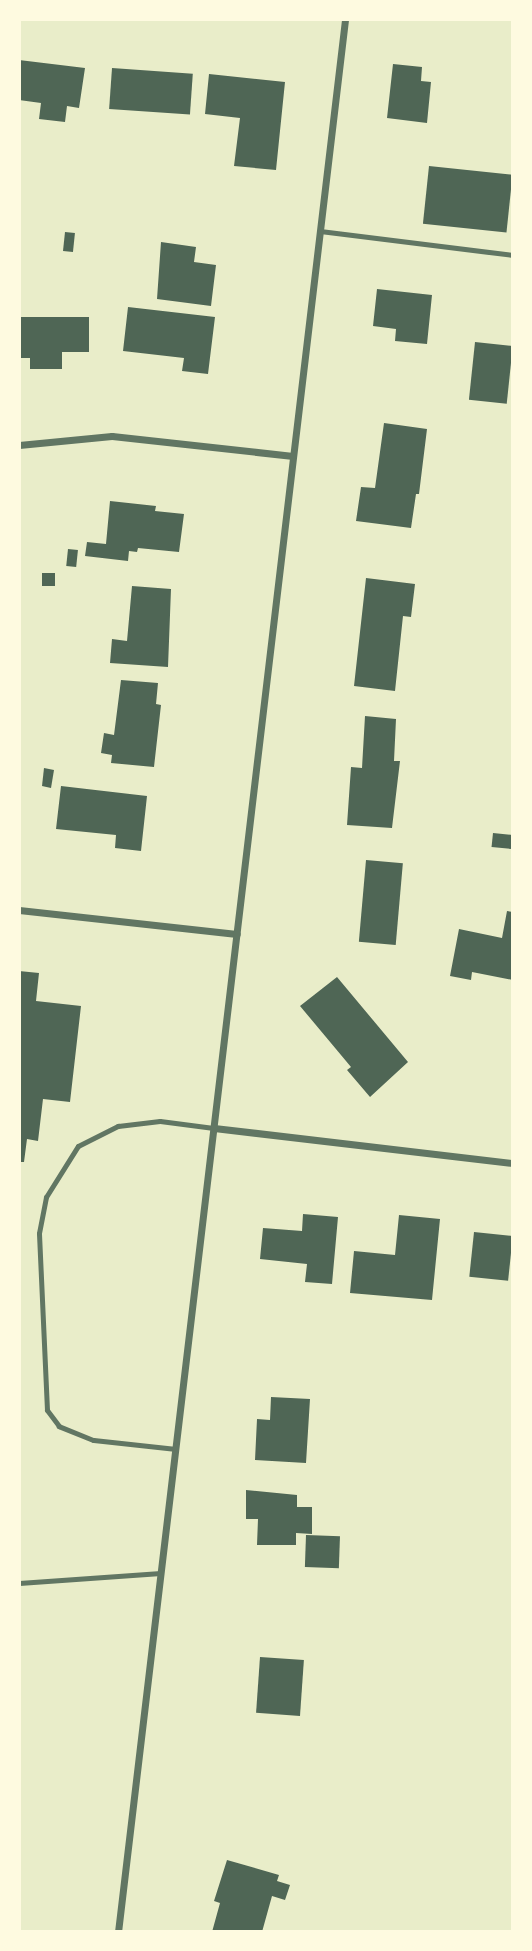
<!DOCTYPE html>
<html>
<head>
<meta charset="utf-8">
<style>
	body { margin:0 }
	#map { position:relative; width:532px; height:1951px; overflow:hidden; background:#e9edc9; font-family:"Fira Sans",sans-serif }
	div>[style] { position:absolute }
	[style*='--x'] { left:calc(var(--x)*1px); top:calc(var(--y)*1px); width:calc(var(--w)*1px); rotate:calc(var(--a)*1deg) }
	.building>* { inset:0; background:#4f6655; transform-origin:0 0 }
	.service>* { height:5px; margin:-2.5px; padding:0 2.5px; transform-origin:2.5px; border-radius:2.5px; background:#617663 }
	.minor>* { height:7px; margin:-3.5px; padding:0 3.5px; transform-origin:3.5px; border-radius:3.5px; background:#617663 }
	span { translate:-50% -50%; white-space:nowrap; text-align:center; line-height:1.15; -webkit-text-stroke:6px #fefae0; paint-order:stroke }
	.frame { position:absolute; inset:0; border:21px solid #fefae0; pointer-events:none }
</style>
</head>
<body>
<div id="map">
	<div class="building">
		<div style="clip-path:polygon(19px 60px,85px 68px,79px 108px,67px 106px,65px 122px,39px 119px,41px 103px,19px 100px)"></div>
		<div style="clip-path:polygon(393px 64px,422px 67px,421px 81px,431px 82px,427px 123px,387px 118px)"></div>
		<div style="left:112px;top:68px;width:81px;height:41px;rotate:4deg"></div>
		<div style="clip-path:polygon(209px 74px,285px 82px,276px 170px,234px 166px,240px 118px,205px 114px)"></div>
		<div style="left:429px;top:166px;width:84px;height:58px;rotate:6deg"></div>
		<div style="left:65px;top:232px;width:10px;height:19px;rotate:6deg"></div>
		<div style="clip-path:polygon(161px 242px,196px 247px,194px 262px,216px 265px,211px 306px,157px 299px)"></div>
		<div style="clip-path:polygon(377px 289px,432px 295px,427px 344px,395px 341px,396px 329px,373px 326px)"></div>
		<div style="clip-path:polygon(128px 307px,215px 317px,208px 374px,182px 371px,184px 358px,123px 351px)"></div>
		<div style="clip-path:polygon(19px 317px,89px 317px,89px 352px,62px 352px,62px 369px,30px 369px,30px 358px,19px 358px)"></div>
		<div style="left:475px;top:342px;width:38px;height:58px;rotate:6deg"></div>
		<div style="clip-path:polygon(384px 423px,427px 429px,419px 494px,416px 494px,411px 528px,356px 521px,361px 487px,375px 488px)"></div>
		<div style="clip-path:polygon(110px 501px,156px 506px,155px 511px,184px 514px,179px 552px,138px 548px,137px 552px,129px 551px,128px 561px,85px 556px,87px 542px,106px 544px)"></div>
		<div style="left:68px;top:549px;width:10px;height:17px;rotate:6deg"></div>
		<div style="left:42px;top:573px;width:13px;height:13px"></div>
		<div style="clip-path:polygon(366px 578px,415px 584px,411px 617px,403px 616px,395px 691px,354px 686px)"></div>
		<div style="clip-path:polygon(132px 586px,171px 589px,168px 667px,110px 663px,112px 639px,127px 641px)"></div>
		<div style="clip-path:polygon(121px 680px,158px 683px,156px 704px,161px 705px,154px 767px,111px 763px,112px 755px,101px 753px,104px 733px,114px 735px)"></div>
		<div style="clip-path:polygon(365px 716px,396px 719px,394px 761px,400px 761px,392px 828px,347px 825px,351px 767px,362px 768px)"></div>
		<div style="clip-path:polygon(44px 768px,54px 770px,51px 788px,42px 786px)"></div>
		<div style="clip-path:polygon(61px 786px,147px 796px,141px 851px,115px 848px,116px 835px,56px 829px)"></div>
		<div style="left:493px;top:833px;width:20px;height:14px;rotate:6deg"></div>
		<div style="left:366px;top:860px;width:37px;height:82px;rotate:5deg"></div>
		<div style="clip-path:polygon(507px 911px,513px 912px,513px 980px,472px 972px,471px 980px,450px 976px,459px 929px,502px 938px)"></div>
		<div style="clip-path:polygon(19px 971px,39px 973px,36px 1001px,81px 1006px,70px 1102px,43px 1099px,38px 1141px,27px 1139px,24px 1162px,19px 1162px)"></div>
		<div style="clip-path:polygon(337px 977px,408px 1062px,370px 1097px,347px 1070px,351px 1067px,300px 1006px)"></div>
		<div style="clip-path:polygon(303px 1214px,338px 1217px,332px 1284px,305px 1282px,307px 1264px,260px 1259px,263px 1228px,302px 1231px)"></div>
		<div style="clip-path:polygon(399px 1215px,440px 1219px,432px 1300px,350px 1293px,354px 1251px,395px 1255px)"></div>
		<div style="left:474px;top:1232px;width:39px;height:45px;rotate:6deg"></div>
		<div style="clip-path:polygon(271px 1397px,310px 1399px,306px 1463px,255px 1460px,257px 1419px,270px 1420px)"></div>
		<div style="clip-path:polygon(246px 1490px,297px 1495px,297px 1507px,312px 1507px,312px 1534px,296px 1533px,296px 1545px,257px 1545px,258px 1519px,246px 1519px)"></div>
		<div style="left:306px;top:1535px;width:34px;height:32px;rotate:2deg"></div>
		<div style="left:260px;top:1657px;width:44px;height:56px;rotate:4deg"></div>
		<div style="clip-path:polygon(227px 1860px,279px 1875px,277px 1881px,290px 1885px,285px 1900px,272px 1896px,262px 1932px,212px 1932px,220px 1903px,214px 1901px)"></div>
	</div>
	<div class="service">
		<div style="--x:320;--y:231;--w:194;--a:7.1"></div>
		<div style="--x:176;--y:1449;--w:83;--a:-173.8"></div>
		<div style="--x:93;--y:1440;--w:37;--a:-158"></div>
		<div style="--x:59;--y:1426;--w:20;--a:-127"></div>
		<div style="--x:47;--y:1410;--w:177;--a:-92.6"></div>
		<div style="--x:39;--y:1233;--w:37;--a:-79"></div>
		<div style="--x:46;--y:1197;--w:60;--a:-57.9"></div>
		<div style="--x:78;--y:1146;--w:45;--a:-26.6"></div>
		<div style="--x:118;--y:1126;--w:42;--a:-6.8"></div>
		<div style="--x:160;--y:1121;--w:54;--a:7.4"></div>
		<div style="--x:19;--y:1583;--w:142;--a:-4"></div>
	</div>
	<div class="minor">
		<div style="--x:19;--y:445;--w:93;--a:-5.5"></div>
		<div style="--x:112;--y:436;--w:182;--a:6.3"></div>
		<div style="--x:19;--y:910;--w:219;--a:6.3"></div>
		<div style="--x:214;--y:1128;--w:301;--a:6.7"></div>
		<div style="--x:118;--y:1932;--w:1926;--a:-83.23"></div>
	</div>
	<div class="frame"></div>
</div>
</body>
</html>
